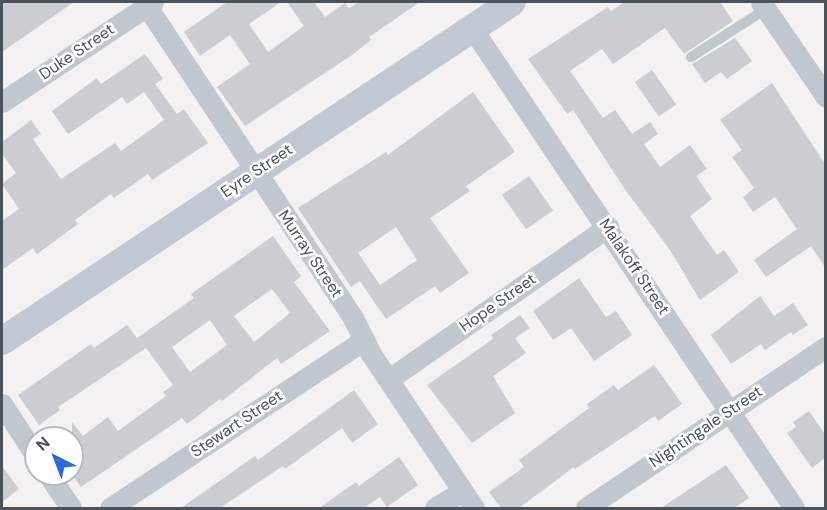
<!DOCTYPE html>
<html>
<head>
<meta charset="utf-8">
<style>
	body { margin:0 }
	#map { position:relative; width:827px; height:510px; overflow:hidden; background:#f3f1f1; font-family:"DM Sans",sans-serif }
	div>[style] { position:absolute }
	[style*='--x'] { left:calc(var(--x)*1px); top:calc(var(--y)*1px); width:calc(var(--w)*1px); rotate:calc(var(--a)*1deg) }
	.building>* { inset:0; background:#cbcdd2; transform-origin:0 0 }
	.lane>* { height:10px; margin:-5px; padding:0 5px; transform-origin:5px; border-radius:5px; background:#c0c7ce }
	.street>* { height:21px; margin:-10.5px; padding:0 10.5px; transform-origin:10.5px; border-radius:10.5px; background:#c0c7ce }
	.secondary>* { height:28px; margin:-14px; padding:0 14px; transform-origin:14px; border-radius:14px; background:#c1c8d2 }
	span { translate:-50% -50%; white-space:nowrap; text-align:center; line-height:1.15; -webkit-text-stroke:5px #fff; paint-order:stroke }
	.street-label { font-size:16px; color:#4a535c }
	.frame { position:absolute; inset:0; border:3px solid #4a535c; pointer-events:none }
	.north { position:absolute; left:24px; top:426px; width:60px; height:60px; box-sizing:border-box; background:#fff; border:2px solid #b7babe; border-radius:50%; rotate:318deg; font-size:16px; font-weight:700; line-height:24px; text-align:center; color:#4a535c }
	.north::after { content:''; display:block; margin:auto; width:21px; height:27px; background:#2d6ad1; clip-path:polygon(50% 0,100% 100%,50% 72%,0 100%) }
</style>
</head>
<body>
<div id="map">
	<div class="building">
		<div style="clip-path:polygon(2px 2px,74px 2px,2px 52px)"></div>
		<div style="clip-path:polygon(227px 2px,281px 2px,249px 24px,268px 52px,304px 26px,287px 2px,314px 2px,325px 17px,345px 3px,349px 8px,359px 2px,420px 2px,369px 37px,371px 40px,352px 55px,245px 126px,217px 87px,250px 64px,230px 35px,200px 56px,184px 32px)"></div>
		<div style="clip-path:polygon(625px 2px,720px 2px,733px 21px,684px 54px,665px 28px,613px 64px,602px 49px,570px 71px,603px 118px,615px 110px,632px 134px,650px 122px,658px 134px,644px 144px,660px 167px,690px 145px,707px 169px,696px 176px,712px 199px,690px 216px,717px 255px,724px 250px,739px 272px,700px 300px,670px 250px,624px 188px,573px 110px,567px 114px,528px 59px,608px 7px,611px 11px)"></div>
		<div style="clip-path:polygon(735px 38px,752px 61px,727px 79px,721px 72px,705px 83px,692px 64px)"></div>
		<div style="clip-path:polygon(145px 54px,163px 79px,155px 84px,177px 114px,184px 109px,208px 143px,152px 180px,148px 174px,114px 198px,111px 194px,75px 220px,78px 224px,37px 254px,33px 248px,2px 270px,2px 221px,19px 209px,2px 184px,16px 173px,2px 154px,2px 142px,31px 120px,41px 134px,33px 139px,61px 179px,115px 143px,121px 151px,164px 120px,144px 92px,127px 104px,122px 97px,68px 134px,52px 111px,97px 78px,101px 84px)"></div>
		<div style="left:652px;top:70px;width:42px;height:21px;rotate:55deg"></div>
		<div style="clip-path:polygon(772px 83px,825px 164px,825px 267px,811px 246px,766px 277px,754px 260px,797px 229px,775px 197px,753px 212px,743px 197px,754px 188px,732px 157px,742px 150px,720px 120px)"></div>
		<div style="clip-path:polygon(evenodd,473px 92px,515px 152px,466px 186px,470px 191px,430px 218px,469px 273px,440px 293px,435px 286px,386px 319px,360px 281px,351px 287px,298px 208px,386px 152px,388px 155px,473px 92px,396px 227px,417px 260px,380px 285px,358px 253px,396px 227px)"></div>
		<div style="left:529px;top:176px;width:42px;height:33px;rotate:55deg"></div>
		<div style="clip-path:polygon(evenodd,273px 236px,301px 276px,294px 282px,330px 331px,281px 364px,277px 358px,222px 401px,220px 399px,187px 424px,182px 418px,81px 487px,72px 474px,72px 422px,83px 436px,108px 417px,118px 431px,166px 396px,163px 392px,173px 385px,146px 348px,58px 407px,60px 410px,39px 425px,18px 395px,91px 344px,94px 348px,127px 325px,137px 338px,194px 298px,191px 294px,273px 236px,272px 289px,290px 313px,254px 342px,234px 316px,272px 289px,273px 236px,210px 320px,227px 345px,190px 372px,172px 347px,210px 320px)"></div>
		<div style="clip-path:polygon(579px 278px,606px 317px,616px 311px,632px 335px,594px 361px,571px 328px,553px 340px,533px 311px)"></div>
		<div style="clip-path:polygon(760px 296px,774px 316px,793px 303px,808px 325px,793px 335px,791px 332px,765px 350px,761px 344px,731px 364px,711px 335px)"></div>
		<div style="clip-path:polygon(520px 315px,530px 328px,515px 338px,526px 353px,493px 376px,515px 413px,472px 443px,427px 385px,493px 339px,491px 335px)"></div>
		<div style="clip-path:polygon(654px 365px,682px 404px,658px 421px,655px 416px,575px 469px,574px 467px,519px 508px,501px 508px,489px 492px,524px 467px,519px 460px,589px 408px,587px 404px,614px 385px,618px 390px)"></div>
		<div style="clip-path:polygon(354px 390px,378px 424px,352px 443px,342px 428px,285px 469px,283px 466px,220px 508px,181px 508px,255px 456px,258px 460px)"></div>
		<div style="clip-path:polygon(809px 411px,825px 434px,825px 458px,812px 468px,787px 433px,796px 427px,793px 422px)"></div>
		<div style="clip-path:polygon(399px 457px,418px 485px,387px 507px,380px 497px,364px 508px,319px 508px,356px 482px,359px 486px)"></div>
		<div style="clip-path:polygon(726px 465px,749px 498px,734px 508px,661px 508px)"></div>
		<div style="clip-path:polygon(2px 466px,19px 489px,2px 502px)"></div>
	</div>
	<div class="lane">
		<div style="--x:691;--y:57;--w:89;--a:-32.6"></div>
	</div>
	<div class="street">
		<div style="--x:144;--y:2;--w:379;--a:56.5"></div>
		<div style="--x:353;--y:318;--w:40;--a:63.4"></div>
		<div style="--x:371;--y:354;--w:185;--a:56.2"></div>
		<div style="--x:761;--y:2;--w:115;--a:55.6"></div>
		<div style="--x:472;--y:28;--w:578;--a:56.14"></div>
		<div style="--x:2;--y:102;--w:181;--a:-33.5"></div>
		<div style="--x:389;--y:379;--w:267;--a:-34.8"></div>
		<div style="--x:2;--y:404;--w:62;--a:56.8"></div>
		<div style="--x:48;--y:474;--w:41;--a:55.9"></div>
		<div style="--x:110;--y:508;--w:305;--a:-33.5"></div>
		<div style="--x:435;--y:508;--w:32;--a:-32"></div>
		<div style="--x:586;--y:508;--w:289;--a:-33.9"></div>
	</div>
	<div class="secondary">
		<div style="--x:2;--y:341;--w:612;--a:-33.61"></div>
	</div>
	<div class="street-label">
		<span style="left:77px;top:52px;rotate:-34deg">Duke Street</span>
		<span style="left:257px;top:171px;rotate:-34deg">Eyre Street</span>
		<span style="left:310px;top:254px;rotate:56deg">Murray Street</span>
		<span style="left:634px;top:267px;rotate:56deg">Malakoff Street</span>
		<span style="left:498px;top:303px;rotate:-35deg">Hope Street</span>
		<span style="left:237px;top:424px;rotate:-34deg">Stewart Street</span>
		<span style="left:706px;top:427px;rotate:-34deg">Nightingale Street</span>
	</div>
	<div class="frame"></div>
	<div class="north">N</div>
</div>
</body>
</html>
